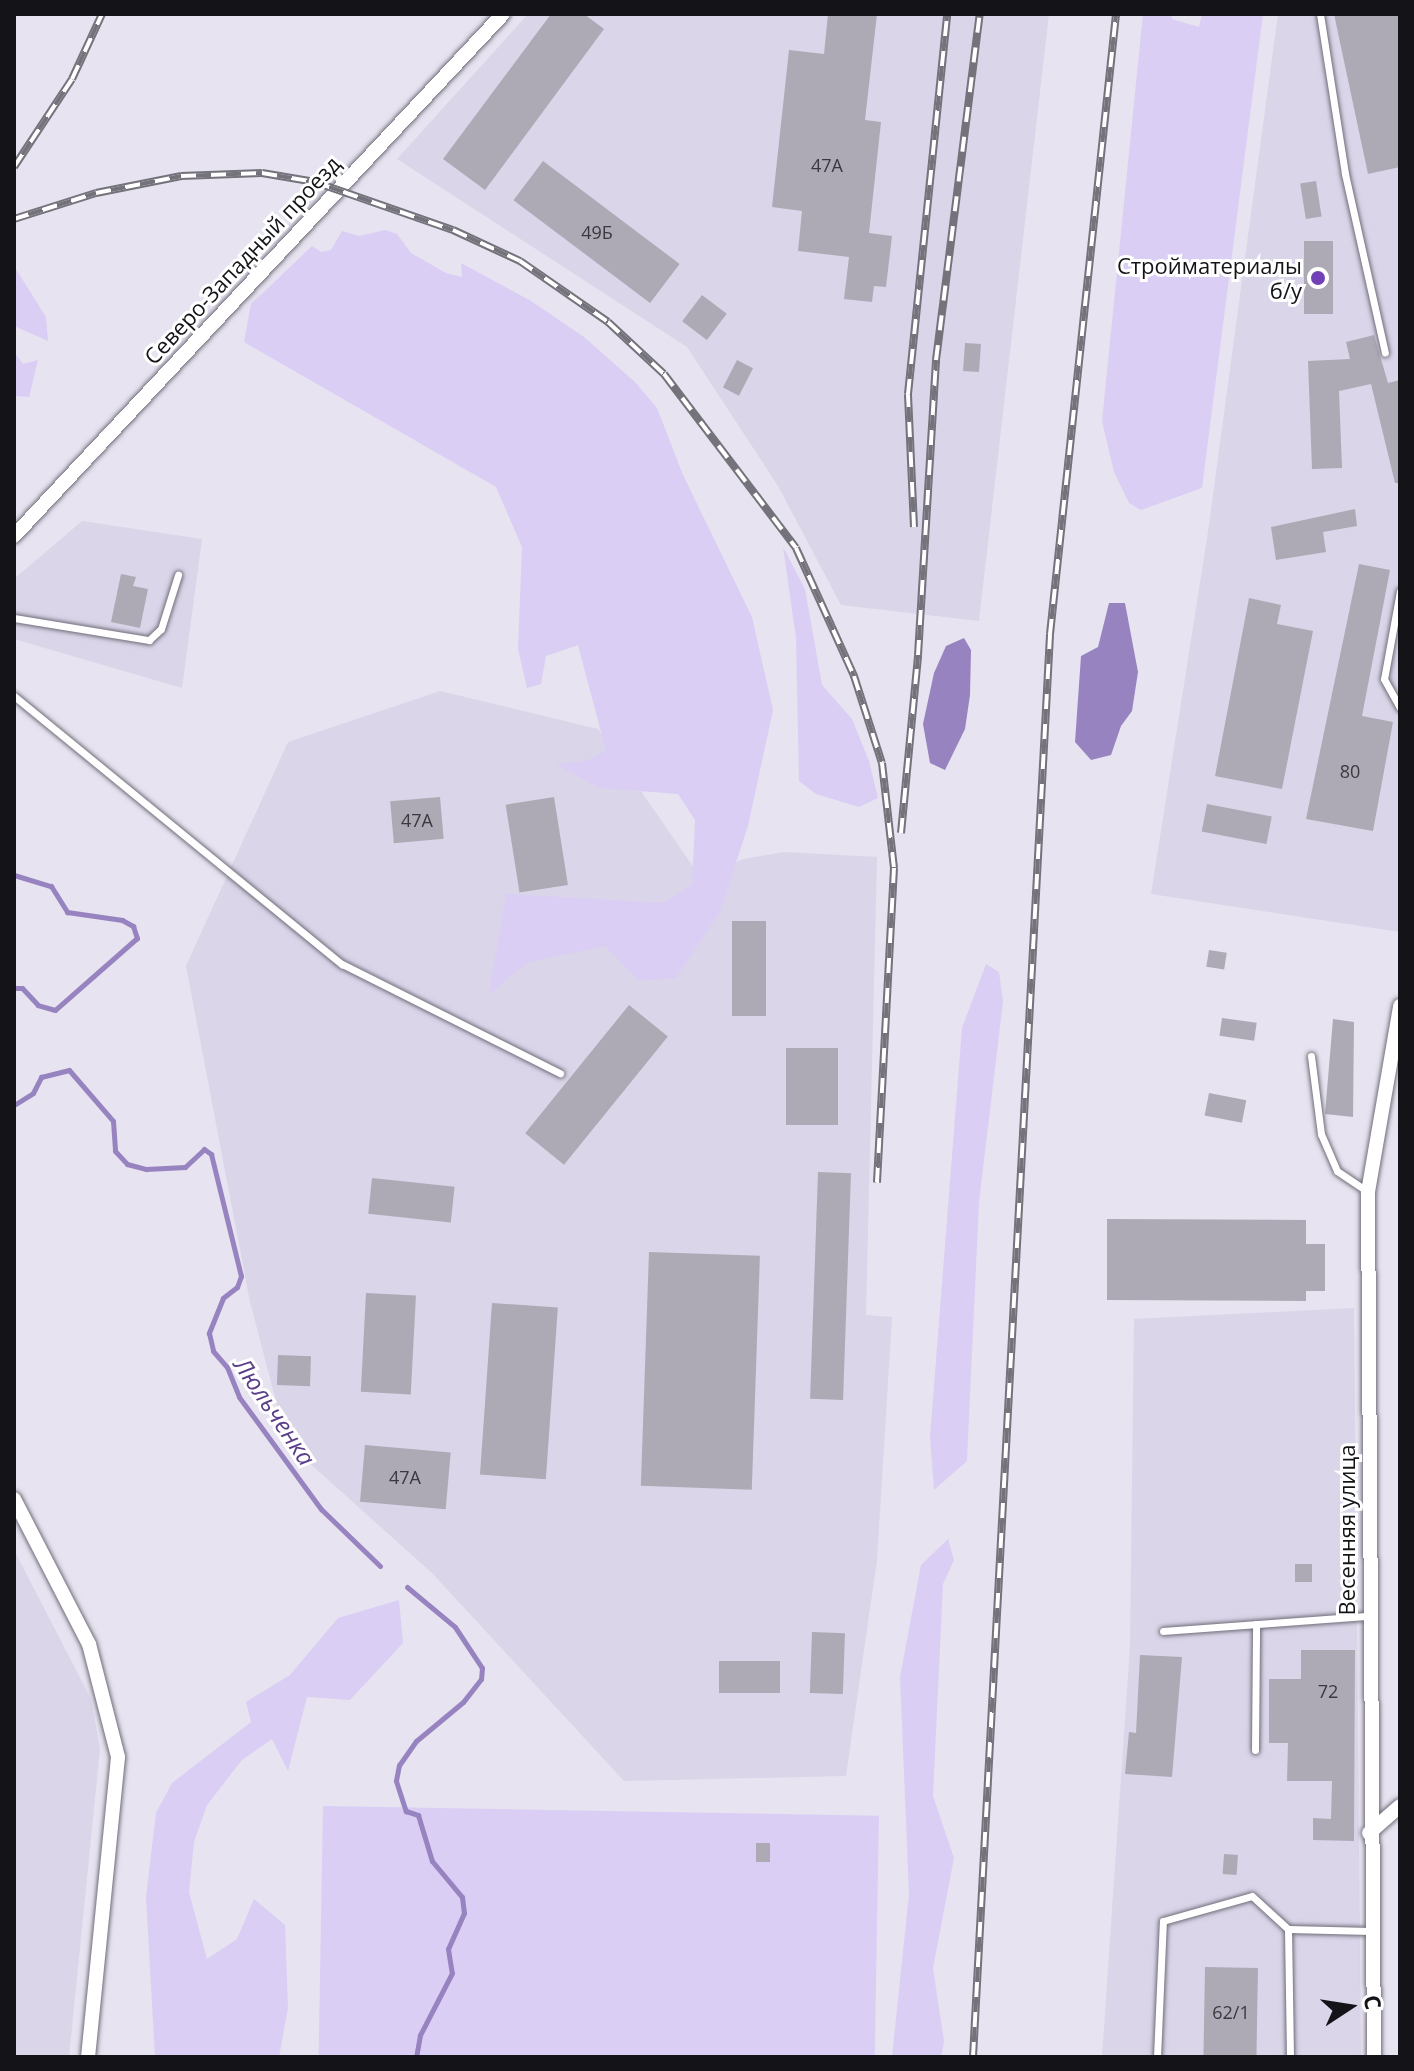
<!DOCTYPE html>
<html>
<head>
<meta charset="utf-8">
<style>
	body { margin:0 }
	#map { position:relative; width:1414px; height:2071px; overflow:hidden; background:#e7e3f0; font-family:"Open Sans",sans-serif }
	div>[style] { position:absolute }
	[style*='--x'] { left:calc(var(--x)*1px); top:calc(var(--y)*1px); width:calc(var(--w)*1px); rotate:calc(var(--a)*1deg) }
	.built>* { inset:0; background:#dad5e9 }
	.green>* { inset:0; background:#dacef5; transform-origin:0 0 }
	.water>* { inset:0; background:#9783c0 }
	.stream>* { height:5px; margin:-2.5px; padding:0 2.5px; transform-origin:2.5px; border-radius:2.5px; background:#9783c0 }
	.building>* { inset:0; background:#adaab6; transform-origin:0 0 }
	.roads { filter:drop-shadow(0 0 2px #716d79) drop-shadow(0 0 2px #716d79) }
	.service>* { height:7px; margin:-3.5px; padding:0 3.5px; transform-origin:3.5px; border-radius:3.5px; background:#fff }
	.minor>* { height:14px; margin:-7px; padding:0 7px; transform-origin:7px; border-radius:7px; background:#fff }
	.rail>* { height:8px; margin-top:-4px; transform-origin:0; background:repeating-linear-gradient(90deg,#fff 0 15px,#74727a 0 30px); box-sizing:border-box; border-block:2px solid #74727a }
	.dots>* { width:22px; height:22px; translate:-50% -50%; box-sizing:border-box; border:4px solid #fff; border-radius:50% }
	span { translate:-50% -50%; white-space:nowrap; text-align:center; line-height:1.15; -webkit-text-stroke:6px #fff; paint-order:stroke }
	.number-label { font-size:18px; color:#3a393f }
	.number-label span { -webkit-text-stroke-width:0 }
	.street-label { font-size:22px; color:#141317 }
	.poi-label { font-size:22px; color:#141317 }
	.right { translate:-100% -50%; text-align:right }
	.water-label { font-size:24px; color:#5a3e89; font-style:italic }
	.frame { position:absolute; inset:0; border:16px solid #141317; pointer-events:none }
	.north { position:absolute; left:1310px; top:1967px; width:80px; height:80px; -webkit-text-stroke:6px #fff; paint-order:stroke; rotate:78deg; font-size:22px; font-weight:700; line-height:32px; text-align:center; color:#141317 }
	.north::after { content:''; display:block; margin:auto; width:28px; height:36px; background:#141317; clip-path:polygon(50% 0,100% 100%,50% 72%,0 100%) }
</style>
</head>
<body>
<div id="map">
	<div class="built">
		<div style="clip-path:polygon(528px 14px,1049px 14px,979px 621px,841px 605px,778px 486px,687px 347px,397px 159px)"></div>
		<div style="clip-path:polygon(1278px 14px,1400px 14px,1400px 932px,1151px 894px,1208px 532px)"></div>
		<div style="clip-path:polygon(82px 521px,202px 539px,182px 688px,14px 639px,14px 579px)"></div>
		<div style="clip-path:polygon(440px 691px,598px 729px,701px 878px,743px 859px,784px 852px,877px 857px,866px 1315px,892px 1317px,877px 1560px,846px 1776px,624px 1781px,432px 1573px,287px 1443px,250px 1302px,186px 966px,288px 742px)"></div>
		<div style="clip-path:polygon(1354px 1308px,1361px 2057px,1102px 2057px,1130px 1646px,1134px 1319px)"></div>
		<div style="clip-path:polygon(14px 1550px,91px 1699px,100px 1749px,69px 2057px,14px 2057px)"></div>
	</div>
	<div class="green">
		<div style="clip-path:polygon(1143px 14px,1171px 14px,1172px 19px,1199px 27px,1202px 14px,1263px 14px,1202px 488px,1141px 510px,1129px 503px,1114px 472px,1102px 421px)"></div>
		<div style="clip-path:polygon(385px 230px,397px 234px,411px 253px,446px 273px,462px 277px,461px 263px,531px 301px,584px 337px,635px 382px,657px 408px,683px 475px,752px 617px,773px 710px,748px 826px,720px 912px,676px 978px,639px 981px,605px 946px,528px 962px,489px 994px,506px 894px,663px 903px,692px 885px,695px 820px,678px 794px,599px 788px,556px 764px,588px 760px,606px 751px,578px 645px,546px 656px,541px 684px,527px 688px,518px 649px,522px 547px,496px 487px,244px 342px,251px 304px,312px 246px,321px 252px,331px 250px,342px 231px,359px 236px)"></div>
		<div style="clip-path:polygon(14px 266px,46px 317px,48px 341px,14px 326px)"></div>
		<div style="clip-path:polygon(14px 352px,23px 364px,38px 360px,29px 397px,14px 396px)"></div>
		<div style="clip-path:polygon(783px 547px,805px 589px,822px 685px,852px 719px,869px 761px,878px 798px,859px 807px,816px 794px,799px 781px,796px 638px)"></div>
		<div style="clip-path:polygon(986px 964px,999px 972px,1003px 1002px,979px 1202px,967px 1461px,934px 1490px,930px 1437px,962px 1028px)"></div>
		<div style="clip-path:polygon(948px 1539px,954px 1560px,943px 1584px,933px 1796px,954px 1858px,933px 1968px,944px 2041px,941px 2057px,892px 2057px,909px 1894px,900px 1677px,921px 1565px)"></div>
		<div style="clip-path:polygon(399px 1600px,403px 1643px,350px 1700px,307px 1697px,288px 1771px,272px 1739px,242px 1760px,207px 1805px,194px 1842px,189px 1892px,207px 1959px,237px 1939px,254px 1899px,285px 1925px,288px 2008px,279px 2057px,155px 2057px,146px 1897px,156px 1813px,172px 1783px,251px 1722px,246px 1702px,290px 1675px,338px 1618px)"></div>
		<div style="left:323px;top:1806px;width:556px;height:253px;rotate:1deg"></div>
	</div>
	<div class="water">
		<div style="clip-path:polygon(1109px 603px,1125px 603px,1138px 672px,1132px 711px,1121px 726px,1111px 755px,1091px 760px,1075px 742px,1081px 656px,1098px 647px)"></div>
		<div style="clip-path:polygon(964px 638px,971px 650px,970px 695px,965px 729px,945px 770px,930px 763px,923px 724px,934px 673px,946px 646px)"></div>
	</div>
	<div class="stream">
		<div style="--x:14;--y:875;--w:39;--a:17"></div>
		<div style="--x:51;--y:886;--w:31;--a:58"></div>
		<div style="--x:67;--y:912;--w:56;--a:8.3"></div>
		<div style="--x:122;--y:920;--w:13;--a:29"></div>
		<div style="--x:133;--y:926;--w:13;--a:72"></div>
		<div style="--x:137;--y:938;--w:109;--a:138.7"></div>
		<div style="--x:55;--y:1010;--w:18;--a:-164"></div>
		<div style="--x:38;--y:1005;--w:23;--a:-133"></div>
		<div style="--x:22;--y:988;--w:8;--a:180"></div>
		<div style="--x:14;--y:1105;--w:22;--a:-32"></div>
		<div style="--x:33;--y:1093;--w:18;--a:-63"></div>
		<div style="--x:41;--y:1077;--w:29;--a:-14"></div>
		<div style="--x:69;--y:1070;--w:67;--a:49.2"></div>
		<div style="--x:113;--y:1121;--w:30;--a:86"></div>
		<div style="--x:115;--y:1151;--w:18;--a:47"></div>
		<div style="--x:127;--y:1164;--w:20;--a:15"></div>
		<div style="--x:146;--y:1169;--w:39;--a:-3"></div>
		<div style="--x:185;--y:1167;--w:26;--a:-43"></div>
		<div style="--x:204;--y:1149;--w:9;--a:36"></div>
		<div style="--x:211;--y:1154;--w:126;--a:76.2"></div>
		<div style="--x:241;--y:1276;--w:12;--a:110"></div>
		<div style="--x:237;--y:1287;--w:18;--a:142"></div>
		<div style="--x:223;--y:1298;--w:38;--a:112"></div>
		<div style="--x:209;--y:1333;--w:18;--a:77"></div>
		<div style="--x:213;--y:1351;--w:21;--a:49"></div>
		<div style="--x:227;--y:1367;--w:32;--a:68"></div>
		<div style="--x:239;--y:1397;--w:139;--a:53.8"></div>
		<div style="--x:321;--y:1509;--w:82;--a:44"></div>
		<div style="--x:407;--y:1587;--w:62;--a:39.8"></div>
		<div style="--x:455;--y:1627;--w:49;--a:56.6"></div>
		<div style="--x:482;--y:1668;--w:11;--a:95"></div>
		<div style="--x:481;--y:1679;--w:29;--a:128"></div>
		<div style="--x:463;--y:1702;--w:61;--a:140.3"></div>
		<div style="--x:416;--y:1741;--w:29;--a:125"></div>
		<div style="--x:399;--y:1765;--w:16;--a:101"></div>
		<div style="--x:396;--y:1781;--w:32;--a:72"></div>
		<div style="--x:406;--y:1811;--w:13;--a:18"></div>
		<div style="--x:418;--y:1815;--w:48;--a:73.1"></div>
		<div style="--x:432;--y:1861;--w:47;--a:50.2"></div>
		<div style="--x:462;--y:1897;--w:16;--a:83"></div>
		<div style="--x:464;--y:1913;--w:39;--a:114"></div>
		<div style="--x:448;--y:1949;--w:24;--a:81"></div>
		<div style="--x:452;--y:1973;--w:70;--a:117.3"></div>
		<div style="--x:420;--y:2035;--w:22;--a:100"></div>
	</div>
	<div class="building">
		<div style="clip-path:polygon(551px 14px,584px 14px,604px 29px,485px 190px,443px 159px)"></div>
		<div style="clip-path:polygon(828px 14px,877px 14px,865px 120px,881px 122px,869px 233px,892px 236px,886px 287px,874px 286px,872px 302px,844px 299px,849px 257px,798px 251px,802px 211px,772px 207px,789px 50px,824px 54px)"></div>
		<div style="clip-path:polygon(1334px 14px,1400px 14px,1400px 167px,1368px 174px)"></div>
		<div style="left:543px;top:161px;width:171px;height:49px;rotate:37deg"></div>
		<div style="left:1316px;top:181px;width:36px;height:16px;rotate:81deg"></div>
		<div style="left:1304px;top:241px;width:29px;height:73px"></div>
		<div style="left:702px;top:295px;width:31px;height:33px;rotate:37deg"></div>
		<div style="clip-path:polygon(1374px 335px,1388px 383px,1400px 380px,1400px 483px,1395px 483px,1371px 384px,1339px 391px,1342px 468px,1312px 469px,1308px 361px,1350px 359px,1346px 342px)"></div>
		<div style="left:965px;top:343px;width:16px;height:28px;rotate:4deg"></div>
		<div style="left:737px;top:360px;width:18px;height:31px;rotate:27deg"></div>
		<div style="clip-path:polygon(1355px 509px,1357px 526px,1323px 532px,1326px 552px,1276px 560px,1271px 527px)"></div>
		<div style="clip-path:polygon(1359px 564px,1390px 570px,1362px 716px,1393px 722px,1373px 831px,1306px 819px)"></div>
		<div style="clip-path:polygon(121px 574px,136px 577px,133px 586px,148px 589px,140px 628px,111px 622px)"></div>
		<div style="clip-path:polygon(1249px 598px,1281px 605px,1277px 624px,1313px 631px,1282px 789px,1215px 776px)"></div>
		<div style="left:440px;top:797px;width:42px;height:50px;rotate:85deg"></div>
		<div style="left:554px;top:797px;width:89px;height:49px;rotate:81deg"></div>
		<div style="left:1207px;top:804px;width:66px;height:28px;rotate:11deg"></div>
		<div style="left:732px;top:921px;width:34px;height:95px"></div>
		<div style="left:1209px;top:950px;width:18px;height:17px;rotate:9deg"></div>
		<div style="left:629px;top:1005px;width:50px;height:165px;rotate:39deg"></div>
		<div style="left:1222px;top:1018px;width:35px;height:18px;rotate:8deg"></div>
		<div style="clip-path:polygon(1333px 1019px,1354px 1022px,1353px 1117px,1325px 1114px)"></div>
		<div style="left:786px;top:1048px;width:52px;height:77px"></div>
		<div style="left:1209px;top:1093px;width:38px;height:23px;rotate:11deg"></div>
		<div style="left:818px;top:1172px;width:33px;height:227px;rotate:2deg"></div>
		<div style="left:372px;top:1178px;width:83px;height:36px;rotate:6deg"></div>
		<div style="clip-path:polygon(1107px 1219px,1306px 1220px,1306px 1244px,1325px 1244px,1325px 1291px,1306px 1291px,1306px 1301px,1107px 1300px)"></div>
		<div style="left:649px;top:1252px;width:111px;height:234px;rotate:2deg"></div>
		<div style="left:366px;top:1293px;width:50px;height:99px;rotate:3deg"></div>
		<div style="left:492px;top:1303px;width:66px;height:172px;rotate:4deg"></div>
		<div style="left:278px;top:1355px;width:33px;height:30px;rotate:2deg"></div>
		<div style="left:365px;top:1445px;width:86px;height:57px;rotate:5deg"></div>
		<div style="left:1295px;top:1564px;width:17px;height:18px"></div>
		<div style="left:812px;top:1632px;width:33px;height:61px;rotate:2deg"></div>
		<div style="clip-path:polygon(1301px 1650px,1355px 1650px,1354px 1841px,1313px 1840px,1313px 1818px,1331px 1819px,1332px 1781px,1287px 1781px,1288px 1743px,1269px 1743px,1269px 1679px,1301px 1679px)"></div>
		<div style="clip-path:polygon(1140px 1655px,1182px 1657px,1172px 1777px,1125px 1774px,1129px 1732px,1136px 1733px)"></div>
		<div style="left:719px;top:1661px;width:61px;height:32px"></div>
		<div style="left:756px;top:1843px;width:14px;height:19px"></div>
		<div style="left:1224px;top:1854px;width:14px;height:20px;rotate:4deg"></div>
		<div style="left:1205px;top:1967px;width:53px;height:90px;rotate:1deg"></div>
	</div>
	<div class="roads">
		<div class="service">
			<div style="--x:1320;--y:14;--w:162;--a:81.1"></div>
			<div style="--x:1345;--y:174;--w:183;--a:77.4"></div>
			<div style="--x:1400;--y:591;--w:89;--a:100.3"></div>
			<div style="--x:1384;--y:679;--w:33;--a:61"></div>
			<div style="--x:14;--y:618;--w:137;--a:9.3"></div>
			<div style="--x:149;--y:640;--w:16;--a:-43"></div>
			<div style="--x:161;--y:629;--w:57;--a:-72.5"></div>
			<div style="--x:14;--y:696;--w:424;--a:39.3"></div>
			<div style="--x:342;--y:964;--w:244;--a:26.6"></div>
			<div style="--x:1311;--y:1056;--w:79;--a:82.7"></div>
			<div style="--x:1321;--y:1134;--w:40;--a:66.6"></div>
			<div style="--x:1337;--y:1171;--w:37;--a:34"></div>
			<div style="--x:1163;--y:1631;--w:207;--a:-4.2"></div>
			<div style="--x:1255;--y:1750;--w:126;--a:-89.5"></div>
			<div style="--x:1288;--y:1929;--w:128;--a:89.1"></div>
			<div style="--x:1157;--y:2057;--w:136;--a:-87.5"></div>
			<div style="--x:1163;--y:1921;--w:92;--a:-15.7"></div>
			<div style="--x:1252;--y:1896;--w:49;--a:42.5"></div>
			<div style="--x:1288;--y:1929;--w:83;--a:1.4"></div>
		</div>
		<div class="minor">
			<div style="--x:14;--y:536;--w:715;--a:-46.87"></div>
			<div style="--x:14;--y:1499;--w:163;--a:62.7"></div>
			<div style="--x:89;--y:1644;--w:117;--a:75.6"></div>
			<div style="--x:118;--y:1757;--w:301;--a:95.7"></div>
			<div style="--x:1369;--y:1833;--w:41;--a:-41.1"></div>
			<div style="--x:1374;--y:2057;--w:865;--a:-90.4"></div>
			<div style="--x:1368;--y:1192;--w:189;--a:-80.2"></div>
		</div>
	</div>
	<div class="rail">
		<div style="--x:14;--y:167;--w:105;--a:-56.6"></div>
		<div style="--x:72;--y:79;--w:72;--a:-65.2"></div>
		<div style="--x:14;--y:219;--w:86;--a:-17.6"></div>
		<div style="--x:96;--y:193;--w:87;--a:-11.3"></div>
		<div style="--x:181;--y:176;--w:81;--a:-2.1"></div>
		<div style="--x:262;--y:173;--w:54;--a:9.6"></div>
		<div style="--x:315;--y:182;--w:146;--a:19.2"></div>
		<div style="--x:453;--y:230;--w:74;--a:24.8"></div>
		<div style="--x:520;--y:261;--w:107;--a:34.7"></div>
		<div style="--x:608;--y:322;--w:76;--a:42.9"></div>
		<div style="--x:664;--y:374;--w:218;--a:52.8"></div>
		<div style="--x:796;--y:548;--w:141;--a:65.6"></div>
		<div style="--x:854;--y:676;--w:91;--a:72.2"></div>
		<div style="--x:882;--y:763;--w:106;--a:83.5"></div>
		<div style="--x:894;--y:868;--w:315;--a:93.1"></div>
		<div style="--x:914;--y:527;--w:133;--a:-92.6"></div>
		<div style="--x:908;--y:394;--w:382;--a:-84.1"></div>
		<div style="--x:901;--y:833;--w:179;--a:-84.5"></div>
		<div style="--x:918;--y:655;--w:296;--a:-86.5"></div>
		<div style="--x:936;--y:360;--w:349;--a:-82.8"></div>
		<div style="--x:973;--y:2057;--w:1425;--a:-86.9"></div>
		<div style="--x:1050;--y:634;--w:624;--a:-83.92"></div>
	</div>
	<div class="dots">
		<div style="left:1318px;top:278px;background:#7241b8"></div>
	</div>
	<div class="number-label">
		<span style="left:827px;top:165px">47А</span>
		<span style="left:597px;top:232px">49Б</span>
		<span style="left:1350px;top:771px">80</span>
		<span style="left:417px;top:820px">47А</span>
		<span style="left:405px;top:1477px">47А</span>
		<span style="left:1328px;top:1691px">72</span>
		<span style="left:1231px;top:2012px">62/1</span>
	</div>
	<div class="street-label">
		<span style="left:242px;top:260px;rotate:-47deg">Северо-Западный проезд</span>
		<span style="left:1347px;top:1530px;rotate:-90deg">Весенняя улица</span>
	</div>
	<div class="poi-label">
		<span class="right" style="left:1302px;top:278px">Стройматериалы<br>б/у</span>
	</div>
	<div class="water-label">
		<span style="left:275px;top:1411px;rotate:56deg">Люльченка</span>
	</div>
	<div class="frame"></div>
	<div class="north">С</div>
</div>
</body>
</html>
